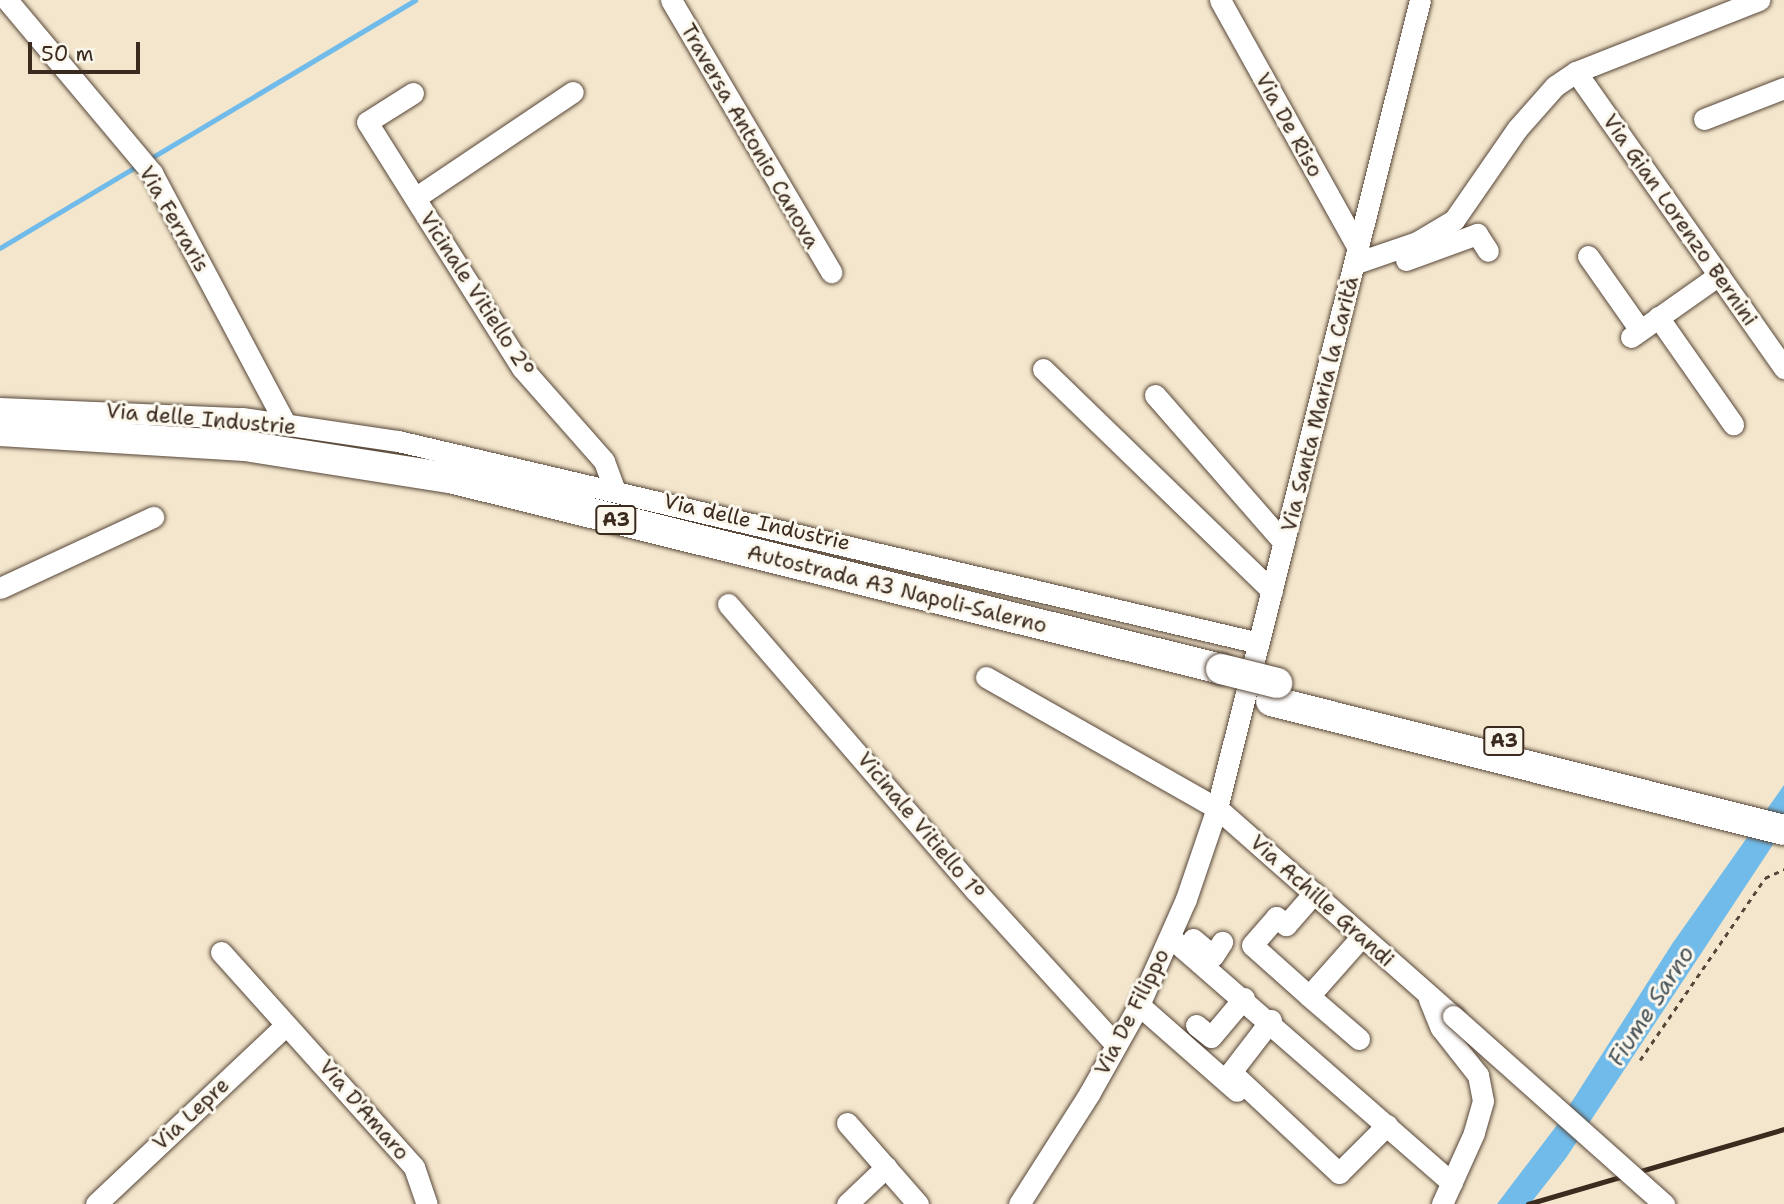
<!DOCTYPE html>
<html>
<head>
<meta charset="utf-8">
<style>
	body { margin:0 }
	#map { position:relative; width:1784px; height:1204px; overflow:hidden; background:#f3e6cc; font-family:"Shantell Sans",sans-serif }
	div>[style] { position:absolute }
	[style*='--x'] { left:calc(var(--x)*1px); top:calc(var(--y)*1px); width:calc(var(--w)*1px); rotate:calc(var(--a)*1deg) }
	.water>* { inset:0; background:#71bbea }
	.stream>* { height:4.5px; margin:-2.25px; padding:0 2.25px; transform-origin:2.25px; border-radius:2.25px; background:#71bbea }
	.path>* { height:2.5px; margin-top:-1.25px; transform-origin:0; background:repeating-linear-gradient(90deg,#574638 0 5px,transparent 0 10px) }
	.roads { filter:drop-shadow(0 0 2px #574638) drop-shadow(0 0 2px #574638) }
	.minor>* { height:21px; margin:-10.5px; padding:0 10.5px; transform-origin:10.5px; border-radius:10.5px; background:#fff }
	.highway>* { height:30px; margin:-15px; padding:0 15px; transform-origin:15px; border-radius:15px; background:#fff }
	.rail>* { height:4.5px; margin:-2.25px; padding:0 2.25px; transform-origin:2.25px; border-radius:2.25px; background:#3b2a1e }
	.bridges { filter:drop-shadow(0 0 2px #574638) drop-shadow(0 0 2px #574638) }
	.minor-bridge>* { height:21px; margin:-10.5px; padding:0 10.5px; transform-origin:10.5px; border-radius:10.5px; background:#fff }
	.highway-bridge>* { height:30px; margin:-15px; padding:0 15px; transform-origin:15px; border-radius:15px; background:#fff }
	span { translate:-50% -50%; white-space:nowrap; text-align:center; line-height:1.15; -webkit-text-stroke:6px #fbf7ec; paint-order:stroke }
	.shield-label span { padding:2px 5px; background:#fbf7ec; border:2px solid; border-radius:5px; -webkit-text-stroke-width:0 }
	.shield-label { font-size:19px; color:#3b2a1e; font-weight:700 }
	.street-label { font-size:21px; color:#3b2a1e }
	.water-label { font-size:23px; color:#4b565b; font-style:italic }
	.scale { position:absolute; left:28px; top:42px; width:112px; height:32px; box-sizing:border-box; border:4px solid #3b2a1e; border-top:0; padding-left:9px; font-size:21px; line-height:24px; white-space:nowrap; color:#3b2a1e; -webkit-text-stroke:5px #fbf7ec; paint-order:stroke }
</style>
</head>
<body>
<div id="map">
	<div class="water">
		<div style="clip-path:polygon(1784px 785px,1784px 828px,1566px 1158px,1530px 1204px,1497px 1204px,1557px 1125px,1672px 944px)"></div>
	</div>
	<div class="stream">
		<div style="--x:148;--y:160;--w:311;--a:-30.9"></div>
		<div style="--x:0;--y:248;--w:160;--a:-30.9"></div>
	</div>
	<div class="path">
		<div style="--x:1640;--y:1060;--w:221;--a:-55.5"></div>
		<div style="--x:1765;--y:878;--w:21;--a:-25"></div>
	</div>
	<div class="roads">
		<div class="minor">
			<div style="--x:7;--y:0;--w:226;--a:50"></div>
			<div style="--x:152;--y:173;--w:285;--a:62"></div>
			<div style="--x:671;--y:0;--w:316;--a:59.5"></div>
			<div style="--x:1220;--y:0;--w:286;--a:60.9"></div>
			<div style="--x:1576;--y:72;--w:362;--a:54.9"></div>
			<div style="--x:413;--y:93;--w:54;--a:147.8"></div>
			<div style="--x:367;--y:122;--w:291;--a:57.8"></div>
			<div style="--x:522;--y:368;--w:124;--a:48.6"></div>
			<div style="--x:604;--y:461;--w:30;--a:70"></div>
			<div style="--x:1704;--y:119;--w:86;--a:-21.2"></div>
			<div style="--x:415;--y:198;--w:190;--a:-33.9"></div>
			<div style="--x:1588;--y:256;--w:90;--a:54.9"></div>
			<div style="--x:1406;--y:260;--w:76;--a:-20.1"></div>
			<div style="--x:1477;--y:234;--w:20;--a:57"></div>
			<div style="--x:1356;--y:263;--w:65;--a:-19"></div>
			<div style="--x:1417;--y:242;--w:43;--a:-30.7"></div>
			<div style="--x:1454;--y:220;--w:111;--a:-55.3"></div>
			<div style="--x:1517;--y:129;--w:57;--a:-48.5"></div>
			<div style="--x:1555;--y:86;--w:25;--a:-34"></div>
			<div style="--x:1576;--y:72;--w:197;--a:-21.5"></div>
			<div style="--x:1658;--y:317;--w:131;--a:55"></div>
			<div style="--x:1631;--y:337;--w:108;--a:-35.2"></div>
			<div style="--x:1043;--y:369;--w:319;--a:44.1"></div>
			<div style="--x:1155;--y:395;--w:196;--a:48.9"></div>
			<div style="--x:0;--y:408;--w:242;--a:2.4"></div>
			<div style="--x:242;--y:418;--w:158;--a:8.4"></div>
			<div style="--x:398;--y:441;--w:884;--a:13.2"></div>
			<div style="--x:0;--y:588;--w:169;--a:-24.9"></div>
			<div style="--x:728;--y:604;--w:379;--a:49.2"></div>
			<div style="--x:976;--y:891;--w:208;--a:47.7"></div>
			<div style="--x:986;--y:677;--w:266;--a:29.6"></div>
			<div style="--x:1217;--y:808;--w:315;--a:41.4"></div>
			<div style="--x:1170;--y:937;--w:374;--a:41.1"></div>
			<div style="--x:1193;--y:939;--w:26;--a:40"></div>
			<div style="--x:1213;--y:956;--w:17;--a:-57"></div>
			<div style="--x:221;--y:952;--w:289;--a:48.1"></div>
			<div style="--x:414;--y:1167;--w:39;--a:71"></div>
			<div style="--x:1309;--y:996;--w:76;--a:-138.2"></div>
			<div style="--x:1252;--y:945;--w:37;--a:-49"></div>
			<div style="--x:1276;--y:917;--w:13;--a:39"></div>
			<div style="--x:1286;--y:925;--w:43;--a:-48.8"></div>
			<div style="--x:1429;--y:999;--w:31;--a:68"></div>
			<div style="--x:1441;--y:1028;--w:60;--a:51.8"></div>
			<div style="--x:1478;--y:1075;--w:26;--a:79"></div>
			<div style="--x:1483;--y:1101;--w:33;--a:106"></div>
			<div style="--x:1474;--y:1133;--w:78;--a:114.3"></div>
			<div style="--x:1139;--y:1005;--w:130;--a:41.3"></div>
			<div style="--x:1271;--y:1020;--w:66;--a:127.6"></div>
			<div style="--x:1231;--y:1072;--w:148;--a:43.1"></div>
			<div style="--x:1339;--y:1173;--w:68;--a:-45"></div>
			<div style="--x:1196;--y:1025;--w:19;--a:39"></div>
			<div style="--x:1211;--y:1037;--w:51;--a:-49.8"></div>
			<div style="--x:1359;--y:1039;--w:66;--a:-139.3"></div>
			<div style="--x:1309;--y:996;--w:80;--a:-48.5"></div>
			<div style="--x:847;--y:1123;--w:108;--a:48.8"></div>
			<div style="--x:96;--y:1204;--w:261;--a:-43.3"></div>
			<div style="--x:847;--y:1204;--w:54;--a:-43.5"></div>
			<div style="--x:1019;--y:1204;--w:130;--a:-57.5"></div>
			<div style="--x:1089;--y:1094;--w:102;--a:-60.7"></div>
			<div style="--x:1139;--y:1005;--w:116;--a:-66.1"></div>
			<div style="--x:1186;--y:899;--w:96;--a:-71.2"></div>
			<div style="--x:1217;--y:808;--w:833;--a:-75.9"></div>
		</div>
		<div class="highway">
			<div style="--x:0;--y:431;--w:245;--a:3.5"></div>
			<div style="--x:245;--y:446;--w:207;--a:8.9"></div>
			<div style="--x:450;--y:478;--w:794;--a:13.91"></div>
			<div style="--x:1271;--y:701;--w:529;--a:14.12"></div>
		</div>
	</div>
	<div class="rail">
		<div style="--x:1528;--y:1204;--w:267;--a:-16.3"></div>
	</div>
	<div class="bridges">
		<div class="minor-bridge">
			<div style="--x:1453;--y:1016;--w:283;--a:41.7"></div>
		</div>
		<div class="highway-bridge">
			<div style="--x:1221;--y:669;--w:58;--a:14"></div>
		</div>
	</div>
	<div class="shield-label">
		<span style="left:616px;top:520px">A3</span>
		<span style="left:1504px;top:741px">A3</span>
	</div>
	<div class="street-label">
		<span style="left:1289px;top:125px;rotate:61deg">Via De Riso</span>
		<span style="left:750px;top:136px;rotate:60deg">Traversa Antonio Canova</span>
		<span style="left:174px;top:219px;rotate:60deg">Via Ferraris</span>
		<span style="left:1680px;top:220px;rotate:55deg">Via Gian Lorenzo Bernini</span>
		<span style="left:477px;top:294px;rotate:57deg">Vicinale Vitiello 2°</span>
		<span style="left:1320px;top:404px;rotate:-76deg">Via Santa Maria la Carità</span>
		<span style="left:201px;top:419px;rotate:5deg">Via delle Industrie</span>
		<span style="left:757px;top:522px;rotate:13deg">Via delle Industrie</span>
		<span style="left:897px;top:589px;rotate:14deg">Autostrada A3 Napoli-Salerno</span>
		<span style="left:921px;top:826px;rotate:50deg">Vicinale Vitiello 1°</span>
		<span style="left:1322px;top:901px;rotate:42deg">Via Achille Grandi</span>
		<span style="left:1132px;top:1012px;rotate:-63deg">Via De Filippo</span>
		<span style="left:364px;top:1110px;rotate:49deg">Via D'Amaro</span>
		<span style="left:191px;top:1114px;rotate:-43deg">Via Lepre</span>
	</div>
	<div class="water-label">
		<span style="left:1651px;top:1006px;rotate:-57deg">Fiume Sarno</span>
	</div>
	<div class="scale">50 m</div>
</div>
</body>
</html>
